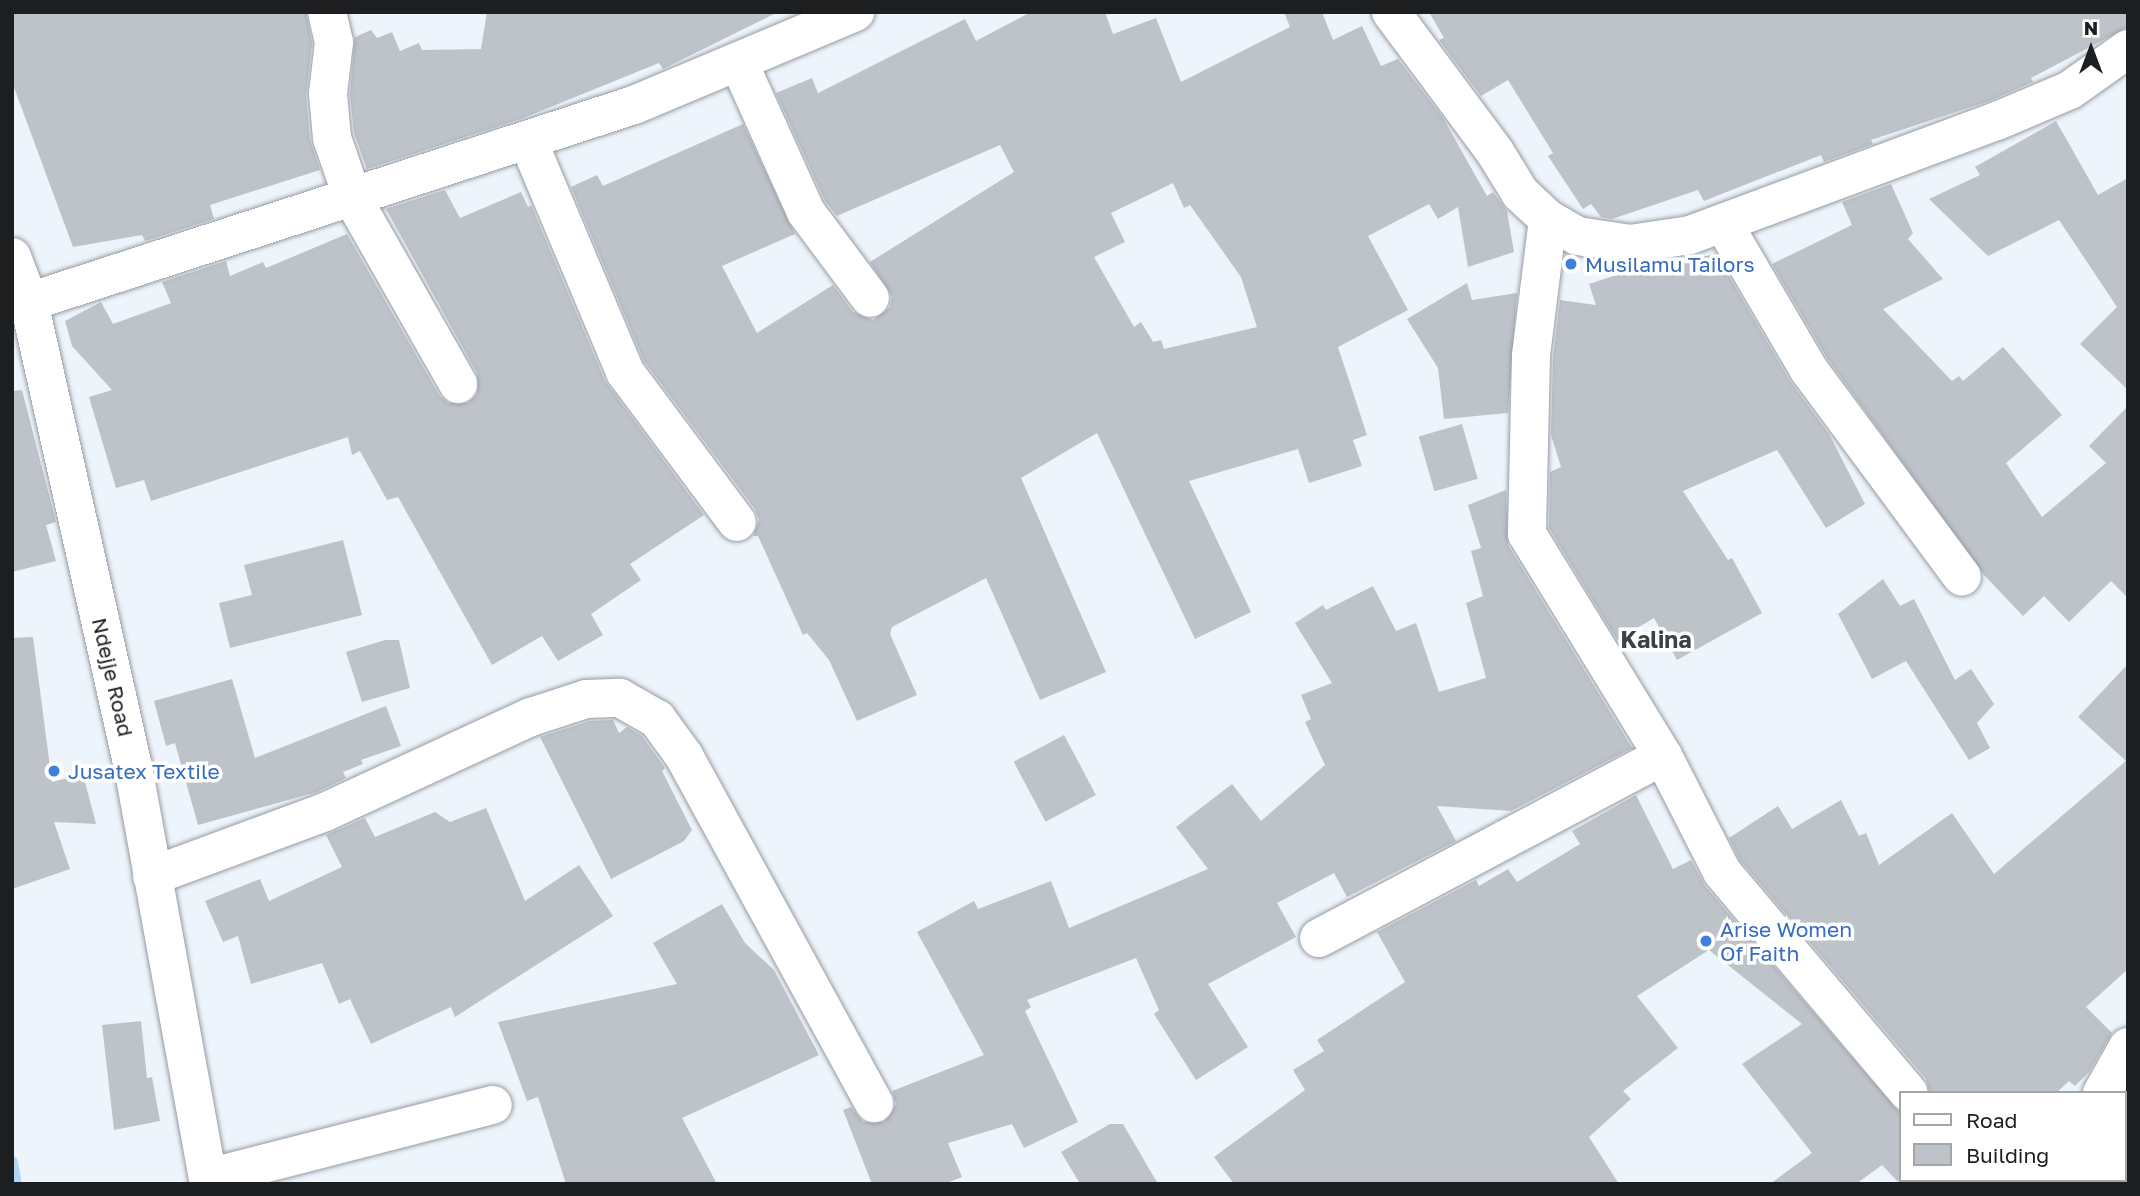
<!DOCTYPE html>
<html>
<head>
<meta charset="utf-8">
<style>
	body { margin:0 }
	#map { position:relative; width:2140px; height:1196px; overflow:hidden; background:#eef4fb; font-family:"Golos Text",sans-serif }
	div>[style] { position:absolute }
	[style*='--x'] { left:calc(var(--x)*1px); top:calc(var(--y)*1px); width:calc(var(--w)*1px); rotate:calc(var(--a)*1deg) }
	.stream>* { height:12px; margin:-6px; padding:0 6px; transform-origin:6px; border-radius:6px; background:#b0d7f6 }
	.building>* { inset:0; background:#bec3ca; transform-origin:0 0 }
	.roads { filter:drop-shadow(0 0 2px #969ba2) drop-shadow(0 0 2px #969ba2) }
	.minor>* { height:38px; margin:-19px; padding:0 19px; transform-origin:19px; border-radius:19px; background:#fff }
	.dots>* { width:19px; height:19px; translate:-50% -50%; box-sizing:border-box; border:4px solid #fff; border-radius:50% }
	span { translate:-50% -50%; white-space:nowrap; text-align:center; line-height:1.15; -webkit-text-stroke:7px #fff; paint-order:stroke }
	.shop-label { font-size:21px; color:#366cbe }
	.left { translate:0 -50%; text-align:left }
	.street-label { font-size:21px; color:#1c1e20 }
	.neighbourhood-label { font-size:23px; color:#3d4147; font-weight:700 }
	.frame { position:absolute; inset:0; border:14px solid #1c1e20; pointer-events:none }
	.legend { position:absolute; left:1899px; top:1091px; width:228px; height:91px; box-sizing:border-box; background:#fff; border:2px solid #a4a5a6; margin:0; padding:9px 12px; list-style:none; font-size:21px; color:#1c1e20 }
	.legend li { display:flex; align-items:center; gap:14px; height:35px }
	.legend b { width:35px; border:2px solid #a4a5a6 }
	.north { position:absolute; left:2056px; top:14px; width:70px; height:70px; -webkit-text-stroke:5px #fff; paint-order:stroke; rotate:0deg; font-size:19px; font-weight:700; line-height:28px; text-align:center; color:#1c1e20 }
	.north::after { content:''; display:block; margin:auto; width:24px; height:32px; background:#1c1e20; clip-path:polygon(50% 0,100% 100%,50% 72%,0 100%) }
</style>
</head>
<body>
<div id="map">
	<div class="stream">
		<div style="--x:12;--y:1162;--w:22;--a:80"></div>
	</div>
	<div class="building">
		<div style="clip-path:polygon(12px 12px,306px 12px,312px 43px,306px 96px,310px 140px,320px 170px,210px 205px,214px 219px,145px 241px,142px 235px,73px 247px,12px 82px)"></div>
		<div style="clip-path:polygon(487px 12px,778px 12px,663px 69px,659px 63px,521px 119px,367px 169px,354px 133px,350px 94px,355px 37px,371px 30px,377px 38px,392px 32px,400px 51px,419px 43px,422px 50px,481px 49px)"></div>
		<div style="clip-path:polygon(evenodd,1031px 12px,1105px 12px,1113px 34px,1156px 18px,1181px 82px,1290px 27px,1284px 12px,1322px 12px,1333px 40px,1362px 26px,1381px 66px,1398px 59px,1443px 118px,1487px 196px,1493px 192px,1507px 211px,1514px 252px,1468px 267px,1458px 207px,1438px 219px,1429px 204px,1368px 236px,1408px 310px,1338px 347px,1367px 435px,1353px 440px,1362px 466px,1309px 483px,1298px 449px,1189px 481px,1251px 612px,1195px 639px,1097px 433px,1021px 478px,1106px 672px,1040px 700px,986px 578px,892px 627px,890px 634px,917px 695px,857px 721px,829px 660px,807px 633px,803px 635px,758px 536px,753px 536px,759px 520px,755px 509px,644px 361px,571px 187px,597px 175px,603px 186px,743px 124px,795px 234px,722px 266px,757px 333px,833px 285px,853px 312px,873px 320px,890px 307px,892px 296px,870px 262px,1014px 172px,1000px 145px,837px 216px,825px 201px,776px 93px,812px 78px,818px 93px,965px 19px,976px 41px,1031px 12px,1173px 183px,1184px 208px,1190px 205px,1241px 277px,1257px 327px,1164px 349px,1161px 340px,1153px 342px,1141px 322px,1134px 327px,1094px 257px,1125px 242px,1111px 213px,1173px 183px)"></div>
		<div style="clip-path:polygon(1429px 12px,2128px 12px,2128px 27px,2031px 78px,2033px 82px,1989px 101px,1871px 140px,1873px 144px,1824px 162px,1821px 155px,1704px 201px,1698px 190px,1612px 219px,1601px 217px,1591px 204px,1583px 209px,1548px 156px,1553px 153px,1508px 80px,1481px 96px,1439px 40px,1444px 38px)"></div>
		<div style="clip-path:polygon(2056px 121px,2098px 195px,2128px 178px,2128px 390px,2080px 344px,2117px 307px,2059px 220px,1988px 256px,1929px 199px,1980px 175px,1975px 167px)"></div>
		<div style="clip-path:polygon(1891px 184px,1913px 233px,1908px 239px,1943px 279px,1883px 309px,1952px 381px,1959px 376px,1963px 381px,2003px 347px,2062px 415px,2006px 463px,2042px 517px,2106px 463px,2089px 446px,2128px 406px,2128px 598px,2111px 581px,2069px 622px,2044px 596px,2023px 616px,1984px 575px,1827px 358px,1772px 264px,1852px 225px,1842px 202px)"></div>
		<div style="clip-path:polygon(445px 190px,460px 218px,521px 192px,528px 207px,531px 205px,605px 381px,704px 515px,630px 564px,641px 580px,591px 614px,603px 635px,558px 661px,542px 636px,492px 665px,398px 497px,387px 500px,360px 451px,352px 455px,348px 437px,151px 501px,144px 480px,116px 488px,89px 397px,112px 390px,72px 346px,65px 321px,101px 302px,113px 324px,171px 303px,162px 282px,226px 261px,230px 276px,263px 262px,266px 268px,347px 234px,439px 395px,448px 403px,468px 403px,477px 394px,477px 373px,386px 209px)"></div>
		<div style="clip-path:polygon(1716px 254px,1790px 381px,1829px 434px,1865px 504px,1826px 528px,1777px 450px,1683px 491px,1728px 560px,1732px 558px,1762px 613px,1677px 660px,1654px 618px,1617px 640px,1549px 528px,1550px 472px,1561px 467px,1551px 435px,1553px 358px,1560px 300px,1596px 305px,1589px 284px,1629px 271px)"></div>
		<div style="clip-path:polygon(1467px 283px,1472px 300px,1517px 293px,1508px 413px,1444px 419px,1438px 368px,1407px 319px)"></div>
		<div style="clip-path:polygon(22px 390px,56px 522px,46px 525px,56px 561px,12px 572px,12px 391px)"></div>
		<div style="left:1462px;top:424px;width:57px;height:45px;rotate:74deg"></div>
		<div style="clip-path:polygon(1506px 490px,1508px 545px,1632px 748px,1511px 811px,1437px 806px,1456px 841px,1347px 897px,1334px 873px,1277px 903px,1296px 937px,1208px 984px,1248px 1047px,1196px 1080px,1154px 1014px,1159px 1010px,1136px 958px,1027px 1000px,1031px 1007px,1025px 1011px,1078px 1122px,1024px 1148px,1012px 1124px,948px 1143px,962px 1177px,944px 1184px,872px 1184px,843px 1110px,851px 1107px,863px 1122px,884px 1122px,896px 1104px,892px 1091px,984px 1055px,917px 932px,974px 901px,978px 909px,1051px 881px,1069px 928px,1208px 869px,1176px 827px,1232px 784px,1261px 821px,1325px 765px,1305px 722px,1311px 719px,1301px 695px,1332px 683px,1295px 623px,1323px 605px,1326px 610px,1373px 586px,1396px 631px,1416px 623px,1439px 692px,1486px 678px,1466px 603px,1483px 596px,1471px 551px,1481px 548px,1468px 505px)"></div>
		<div style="clip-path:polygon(343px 540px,362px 615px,230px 648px,219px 603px,252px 595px,244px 565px)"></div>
		<div style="clip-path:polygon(1883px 579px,1900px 606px,1914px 599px,1955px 680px,1971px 669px,1994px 704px,1977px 723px,1990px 748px,1969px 760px,1906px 661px,1872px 679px,1838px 614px)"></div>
		<div style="clip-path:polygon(33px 637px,52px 782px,83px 774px,96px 824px,54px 822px,70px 869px,12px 889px,12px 638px)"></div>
		<div style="clip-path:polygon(385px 640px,399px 640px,410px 688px,362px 702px,346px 652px)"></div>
		<div style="clip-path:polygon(2128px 664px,2128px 969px,2086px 1007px,2112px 1033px,2089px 1072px,2075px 1086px,2069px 1081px,2056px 1093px,1930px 1093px,1926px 1079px,1740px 860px,1729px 838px,1778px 806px,1792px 829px,1841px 800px,1859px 836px,1866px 833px,1879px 865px,1952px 813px,1994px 874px,2126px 761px,2078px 717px)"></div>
		<div style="clip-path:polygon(232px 679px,255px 758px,386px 706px,401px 746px,361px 760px,363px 764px,343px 772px,346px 778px,317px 792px,198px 825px,175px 743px,166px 746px,154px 701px)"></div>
		<div style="clip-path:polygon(613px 720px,619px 733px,627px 727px,642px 736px,665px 768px,662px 771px,692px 830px,684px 841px,611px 879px,540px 737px,590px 721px)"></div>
		<div style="left:1064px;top:735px;width:68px;height:57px;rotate:62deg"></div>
		<div style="clip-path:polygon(1636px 795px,1673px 869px,1691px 860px,1705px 886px,1900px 1113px,1900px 1184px,1882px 1165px,1856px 1184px,1770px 1184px,1812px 1153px,1742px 1064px,1802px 1024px,1709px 950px,1637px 996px,1678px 1048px,1623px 1091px,1631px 1099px,1589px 1137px,1619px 1184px,1234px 1184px,1214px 1157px,1305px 1090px,1293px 1070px,1324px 1051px,1317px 1040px,1405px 982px,1377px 932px,1476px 880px,1479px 886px,1508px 869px,1517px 882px,1580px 844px,1572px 831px)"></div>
		<div style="clip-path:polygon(486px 808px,525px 901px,579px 865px,613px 916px,455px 1017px,451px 1007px,371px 1044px,350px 999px,339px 1004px,322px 963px,251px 984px,238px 936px,223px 942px,205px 901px,260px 879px,269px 901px,342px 867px,326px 835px,365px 818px,375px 837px,435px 812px,450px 822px)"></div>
		<div style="clip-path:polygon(722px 904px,745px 943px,774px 970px,819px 1055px,682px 1118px,717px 1184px,566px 1184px,538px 1097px,527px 1101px,498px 1022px,677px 984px,653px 943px)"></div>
		<div style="clip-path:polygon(141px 1021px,147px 1078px,152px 1077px,160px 1121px,114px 1130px,102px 1025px)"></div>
		<div style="clip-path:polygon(1110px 1124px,1123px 1124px,1158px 1184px,1080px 1184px,1061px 1152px)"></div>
	</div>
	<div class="roads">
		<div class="minor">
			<div style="--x:327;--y:12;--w:31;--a:77"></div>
			<div style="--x:334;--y:42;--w:52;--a:96.6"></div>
			<div style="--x:328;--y:94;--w:44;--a:84.8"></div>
			<div style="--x:332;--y:138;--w:65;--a:71"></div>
			<div style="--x:353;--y:199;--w:213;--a:60.4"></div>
			<div style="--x:1391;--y:12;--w:174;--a:53.4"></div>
			<div style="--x:1495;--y:152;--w:48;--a:58.6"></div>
			<div style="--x:1520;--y:193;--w:38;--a:43"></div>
			<div style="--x:1548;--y:219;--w:34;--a:30"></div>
			<div style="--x:1578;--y:236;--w:53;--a:8.7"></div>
			<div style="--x:1630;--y:244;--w:61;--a:-8.5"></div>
			<div style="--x:1690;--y:235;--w:327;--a:-20.4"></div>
			<div style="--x:1997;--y:121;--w:79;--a:-23"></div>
			<div style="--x:2070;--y:90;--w:71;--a:-35.3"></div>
			<div style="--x:739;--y:63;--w:163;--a:65.8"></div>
			<div style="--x:806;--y:212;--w:107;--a:53.3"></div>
			<div style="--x:528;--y:141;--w:251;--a:67.2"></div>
			<div style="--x:625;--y:372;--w:187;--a:53.3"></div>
			<div style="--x:1548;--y:219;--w:138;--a:97.1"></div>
			<div style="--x:1531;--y:356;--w:178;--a:91.3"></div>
			<div style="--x:1527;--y:534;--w:260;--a:58.5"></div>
			<div style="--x:1663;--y:756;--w:130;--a:63"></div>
			<div style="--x:1722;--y:872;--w:289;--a:49.8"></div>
			<div style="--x:1723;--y:223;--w:170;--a:59.7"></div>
			<div style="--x:1809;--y:370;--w:257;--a:53.5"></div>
			<div style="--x:12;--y:257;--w:48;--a:69.3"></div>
			<div style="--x:29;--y:302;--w:476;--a:77.4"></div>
			<div style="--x:133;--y:766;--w:425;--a:79.7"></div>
			<div style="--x:29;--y:302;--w:636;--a:-18.04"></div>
			<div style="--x:634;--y:105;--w:240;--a:-22.8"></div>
			<div style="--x:152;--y:876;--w:184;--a:-20.3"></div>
			<div style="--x:325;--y:812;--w:227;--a:-24.8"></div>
			<div style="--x:531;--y:717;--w:58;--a:-18.1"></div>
			<div style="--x:586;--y:699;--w:34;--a:-2"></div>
			<div style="--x:620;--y:698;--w:43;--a:29.6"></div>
			<div style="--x:657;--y:719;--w:46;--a:53.9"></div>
			<div style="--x:684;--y:756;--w:396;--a:61.3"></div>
			<div style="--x:1319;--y:938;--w:389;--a:-27.9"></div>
			<div style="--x:2102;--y:1093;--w:53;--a:-60.5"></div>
			<div style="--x:208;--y:1178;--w:294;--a:-14.4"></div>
			<div style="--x:1984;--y:1180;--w:5;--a:53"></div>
			<div style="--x:2061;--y:1184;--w:4;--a:-63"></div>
		</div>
	</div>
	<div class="dots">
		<div style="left:1571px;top:264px;background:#3f7fe0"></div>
		<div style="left:54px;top:771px;background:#3f7fe0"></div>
		<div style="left:1706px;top:941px;background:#3f7fe0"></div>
	</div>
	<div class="shop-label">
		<span class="left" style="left:1585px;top:264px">Musilamu Tailors</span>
		<span class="left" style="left:68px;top:771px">Jusatex Textile</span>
		<span class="left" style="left:1720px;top:941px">Arise Women<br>Of Faith</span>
	</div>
	<div class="street-label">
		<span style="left:113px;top:677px;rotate:77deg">Ndejje Road</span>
	</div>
	<div class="neighbourhood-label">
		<span style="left:1656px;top:639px">Kalina</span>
	</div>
	<div class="frame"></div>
	<ul class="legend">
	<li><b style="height:9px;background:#fff"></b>Road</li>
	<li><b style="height:19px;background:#bec3ca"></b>Building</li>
	</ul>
	<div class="north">N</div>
</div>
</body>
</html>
